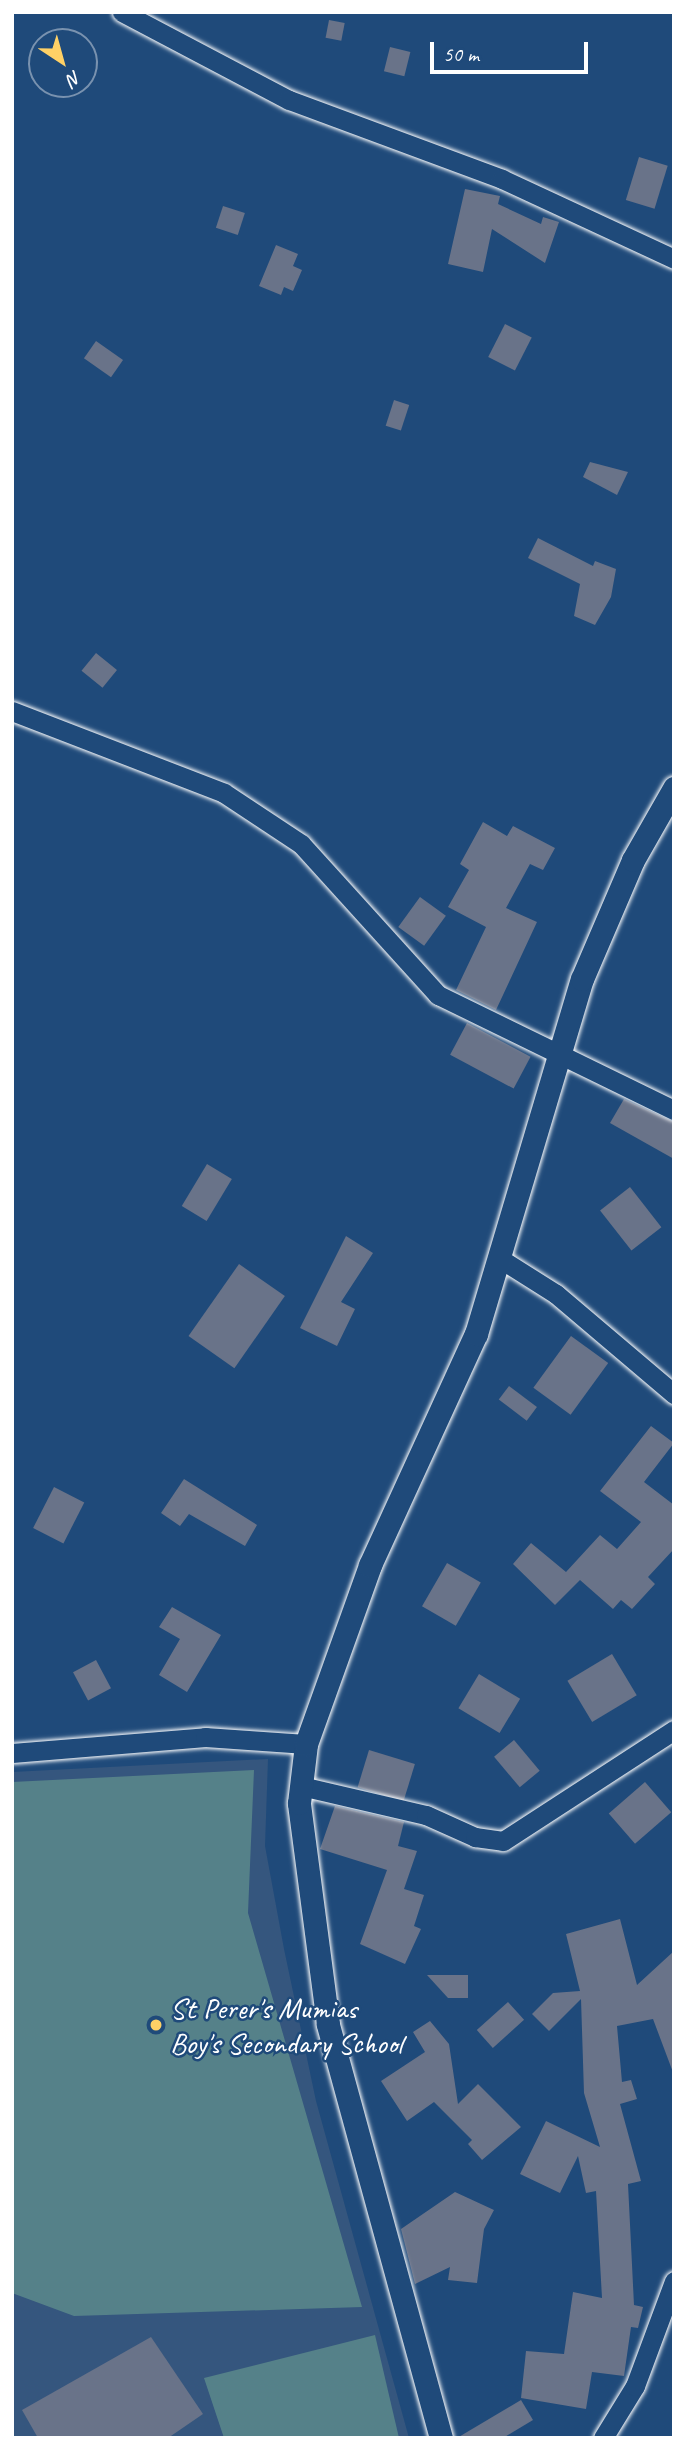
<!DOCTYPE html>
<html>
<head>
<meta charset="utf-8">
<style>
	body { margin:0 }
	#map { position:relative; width:686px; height:2450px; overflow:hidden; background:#1f4a7a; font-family:Caveat,sans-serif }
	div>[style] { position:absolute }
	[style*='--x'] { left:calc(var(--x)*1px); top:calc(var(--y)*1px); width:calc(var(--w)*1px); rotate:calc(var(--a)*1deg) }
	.built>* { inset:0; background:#35567e }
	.green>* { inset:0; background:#558189 }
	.building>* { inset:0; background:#697389; transform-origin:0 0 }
	.roads { filter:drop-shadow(0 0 2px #fff) drop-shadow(0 0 2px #fff) }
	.minor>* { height:19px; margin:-9.5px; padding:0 9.5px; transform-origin:9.5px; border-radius:9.5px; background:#1f4a7a }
	.tertiary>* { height:23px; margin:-11.5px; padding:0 11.5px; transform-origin:11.5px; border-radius:11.5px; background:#1f4a7a }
	.dots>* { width:19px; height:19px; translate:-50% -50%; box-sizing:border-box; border:4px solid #1f4a7a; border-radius:50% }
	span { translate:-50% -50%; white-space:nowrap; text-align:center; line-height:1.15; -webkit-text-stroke:5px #1f4a7a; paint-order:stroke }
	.poi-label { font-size:30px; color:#fff }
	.left { translate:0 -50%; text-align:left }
	.frame { position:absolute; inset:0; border:14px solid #fff; pointer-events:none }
	.north { position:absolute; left:28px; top:28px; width:70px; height:70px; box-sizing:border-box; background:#1f4a7a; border:2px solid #7992af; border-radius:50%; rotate:144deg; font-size:19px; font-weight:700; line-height:28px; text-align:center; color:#fff }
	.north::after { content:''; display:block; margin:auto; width:24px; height:32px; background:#ffd166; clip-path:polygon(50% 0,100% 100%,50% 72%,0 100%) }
	.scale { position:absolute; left:430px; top:42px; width:158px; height:32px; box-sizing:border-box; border:4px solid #fff; border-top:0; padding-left:9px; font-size:21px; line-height:24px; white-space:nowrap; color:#fff; -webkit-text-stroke:5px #1f4a7a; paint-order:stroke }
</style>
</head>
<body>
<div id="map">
	<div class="built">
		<div style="clip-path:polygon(268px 1759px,265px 1846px,284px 1949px,316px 2101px,409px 2438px,12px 2438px,12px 1772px)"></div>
	</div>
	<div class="green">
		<div style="clip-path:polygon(254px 1770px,248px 1913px,362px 2307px,74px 2316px,12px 2293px,12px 1782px)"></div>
		<div style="clip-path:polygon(375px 2335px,399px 2438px,224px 2438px,204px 2378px)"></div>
	</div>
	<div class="building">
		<div style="left:329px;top:20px;width:16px;height:18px;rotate:11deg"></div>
		<div style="left:390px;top:47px;width:21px;height:25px;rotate:14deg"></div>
		<div style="left:639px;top:157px;width:30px;height:45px;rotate:17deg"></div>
		<div style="clip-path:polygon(465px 189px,500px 196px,498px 204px,541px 224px,543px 217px,559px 222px,545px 263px,492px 229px,483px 272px,448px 264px)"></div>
		<div style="left:223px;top:206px;width:23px;height:23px;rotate:18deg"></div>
		<div style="clip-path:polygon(276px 245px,298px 254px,293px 266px,302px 270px,293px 291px,284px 287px,281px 295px,259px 286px)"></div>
		<div style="left:505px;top:324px;width:30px;height:37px;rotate:27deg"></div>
		<div style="left:96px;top:341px;width:33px;height:21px;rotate:35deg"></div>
		<div style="left:394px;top:400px;width:16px;height:27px;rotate:18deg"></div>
		<div style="clip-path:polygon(590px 462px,628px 472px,617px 495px,583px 477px)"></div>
		<div style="clip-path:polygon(538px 538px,593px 566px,595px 561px,616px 569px,611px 597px,595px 625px,574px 616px,580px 584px,528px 558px)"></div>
		<div style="left:96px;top:653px;width:27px;height:23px;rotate:39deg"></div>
		<div style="clip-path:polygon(483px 822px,507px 836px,513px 826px,555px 848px,543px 870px,530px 864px,506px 908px,537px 922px,496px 1010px,456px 990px,486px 927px,448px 907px,469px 870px,460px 864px)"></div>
		<div style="left:420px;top:897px;width:32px;height:37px;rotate:36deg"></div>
		<div style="left:467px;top:1023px;width:72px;height:36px;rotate:28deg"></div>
		<div style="clip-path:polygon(624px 1099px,674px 1122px,674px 1159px,610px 1123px)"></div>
		<div style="left:207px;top:1164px;width:29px;height:49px;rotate:31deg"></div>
		<div style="left:630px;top:1187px;width:51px;height:38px;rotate:52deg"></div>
		<div style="clip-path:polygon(346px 1236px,373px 1253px,341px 1302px,355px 1309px,337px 1346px,300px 1328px)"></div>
		<div style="left:239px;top:1264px;width:56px;height:88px;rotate:35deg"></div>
		<div style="left:571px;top:1336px;width:46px;height:64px;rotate:36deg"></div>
		<div style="left:509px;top:1386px;width:35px;height:17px;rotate:37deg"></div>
		<div style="clip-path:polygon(651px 1426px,674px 1443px,644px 1482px,674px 1505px,674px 1549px,648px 1577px,655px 1584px,632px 1609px,621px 1600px,613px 1609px,580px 1580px,555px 1605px,513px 1564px,531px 1543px,566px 1572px,600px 1535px,617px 1549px,641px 1522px,600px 1491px)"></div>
		<div style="clip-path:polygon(184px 1479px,257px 1525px,245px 1546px,189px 1514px,180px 1526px,161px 1513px)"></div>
		<div style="left:54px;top:1487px;width:34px;height:46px;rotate:27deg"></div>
		<div style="left:447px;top:1563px;width:39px;height:50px;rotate:30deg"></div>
		<div style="clip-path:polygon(172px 1607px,221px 1635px,187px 1692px,159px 1675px,180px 1639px,159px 1627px)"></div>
		<div style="left:612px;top:1654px;width:48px;height:52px;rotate:59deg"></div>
		<div style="left:96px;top:1660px;width:32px;height:26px;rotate:62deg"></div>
		<div style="left:479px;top:1674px;width:48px;height:40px;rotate:31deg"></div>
		<div style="left:514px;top:1740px;width:40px;height:26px;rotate:50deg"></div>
		<div style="left:369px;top:1750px;width:48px;height:39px;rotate:17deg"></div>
		<div style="left:645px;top:1782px;width:40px;height:48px;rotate:49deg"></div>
		<div style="clip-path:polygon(335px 1806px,404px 1822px,398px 1846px,417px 1851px,404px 1889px,424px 1895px,414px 1926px,421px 1929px,405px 1964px,360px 1944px,387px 1870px,320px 1849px)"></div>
		<div style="clip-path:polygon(620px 1919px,637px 1985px,674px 1951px,674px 2075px,653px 2019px,617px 2026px,622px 2082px,631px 2080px,637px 2099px,620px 2104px,641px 2181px,628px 2184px,634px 2305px,643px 2307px,638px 2328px,631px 2327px,624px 2376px,592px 2372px,586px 2409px,521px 2398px,526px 2351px,564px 2354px,573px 2292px,602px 2298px,596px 2191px,586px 2193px,578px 2156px,560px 2193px,520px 2174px,546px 2121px,600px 2147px,584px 2093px,581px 1999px,549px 2031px,532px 2014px,553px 1993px,580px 1991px,566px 1934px)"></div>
		<div style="clip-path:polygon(427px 1975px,468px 1975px,468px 1998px,448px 1998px)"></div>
		<div style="left:508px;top:2002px;width:24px;height:42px;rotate:48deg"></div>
		<div style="clip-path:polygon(430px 2021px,449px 2044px,458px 2104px,478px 2084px,521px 2127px,482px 2160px,468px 2144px,472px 2140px,434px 2102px,407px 2121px,381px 2081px,425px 2052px,413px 2032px)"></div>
		<div style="clip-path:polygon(455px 2192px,494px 2210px,484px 2229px,477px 2283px,448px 2280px,450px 2267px,415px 2284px,401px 2229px)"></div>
		<div style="clip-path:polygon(151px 2337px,203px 2414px,168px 2438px,38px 2438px,22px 2410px)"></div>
		<div style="clip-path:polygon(521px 2400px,533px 2420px,503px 2438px,457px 2438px)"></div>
	</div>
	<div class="roads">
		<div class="minor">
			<div style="--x:122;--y:12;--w:189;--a:27.8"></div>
			<div style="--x:289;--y:100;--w:227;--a:20.3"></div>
			<div style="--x:502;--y:179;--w:190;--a:24.9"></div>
			<div style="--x:12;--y:711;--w:227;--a:21.1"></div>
			<div style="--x:224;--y:793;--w:92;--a:33.5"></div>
			<div style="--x:301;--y:844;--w:204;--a:47.8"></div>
			<div style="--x:438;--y:995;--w:263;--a:26"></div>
			<div style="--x:499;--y:1258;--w:67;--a:32.3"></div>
			<div style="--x:556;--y:1294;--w:155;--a:40.3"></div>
			<div style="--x:12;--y:1753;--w:194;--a:-4.7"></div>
			<div style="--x:205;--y:1737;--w:101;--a:4"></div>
			<div style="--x:301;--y:1786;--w:128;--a:13.1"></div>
			<div style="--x:426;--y:1815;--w:54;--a:24.2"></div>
			<div style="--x:475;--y:1837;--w:28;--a:8"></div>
			<div style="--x:503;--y:1841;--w:204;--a:-33"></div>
			<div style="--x:603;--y:2438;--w:61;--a:-58.4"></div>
			<div style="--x:635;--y:2386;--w:112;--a:-69.6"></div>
		</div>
		<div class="tertiary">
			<div style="--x:441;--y:2438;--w:429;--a:-105.3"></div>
			<div style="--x:328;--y:2024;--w:223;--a:-97.5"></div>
			<div style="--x:299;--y:1803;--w:59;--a:-83.2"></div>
			<div style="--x:306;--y:1744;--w:190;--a:-70.3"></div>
			<div style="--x:370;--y:1565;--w:254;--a:-65.4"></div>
			<div style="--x:476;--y:1334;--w:370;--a:-73.4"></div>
			<div style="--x:582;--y:979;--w:129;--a:-66.8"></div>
			<div style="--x:633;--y:860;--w:83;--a:-60.3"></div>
		</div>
	</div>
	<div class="dots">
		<div style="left:156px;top:2025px;background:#ffd166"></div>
	</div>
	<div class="poi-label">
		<span class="left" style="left:170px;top:2025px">St Perer's Mumias<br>Boy's Secondary School</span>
	</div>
	<div class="frame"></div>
	<div class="north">N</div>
	<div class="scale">50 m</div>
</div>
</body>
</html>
